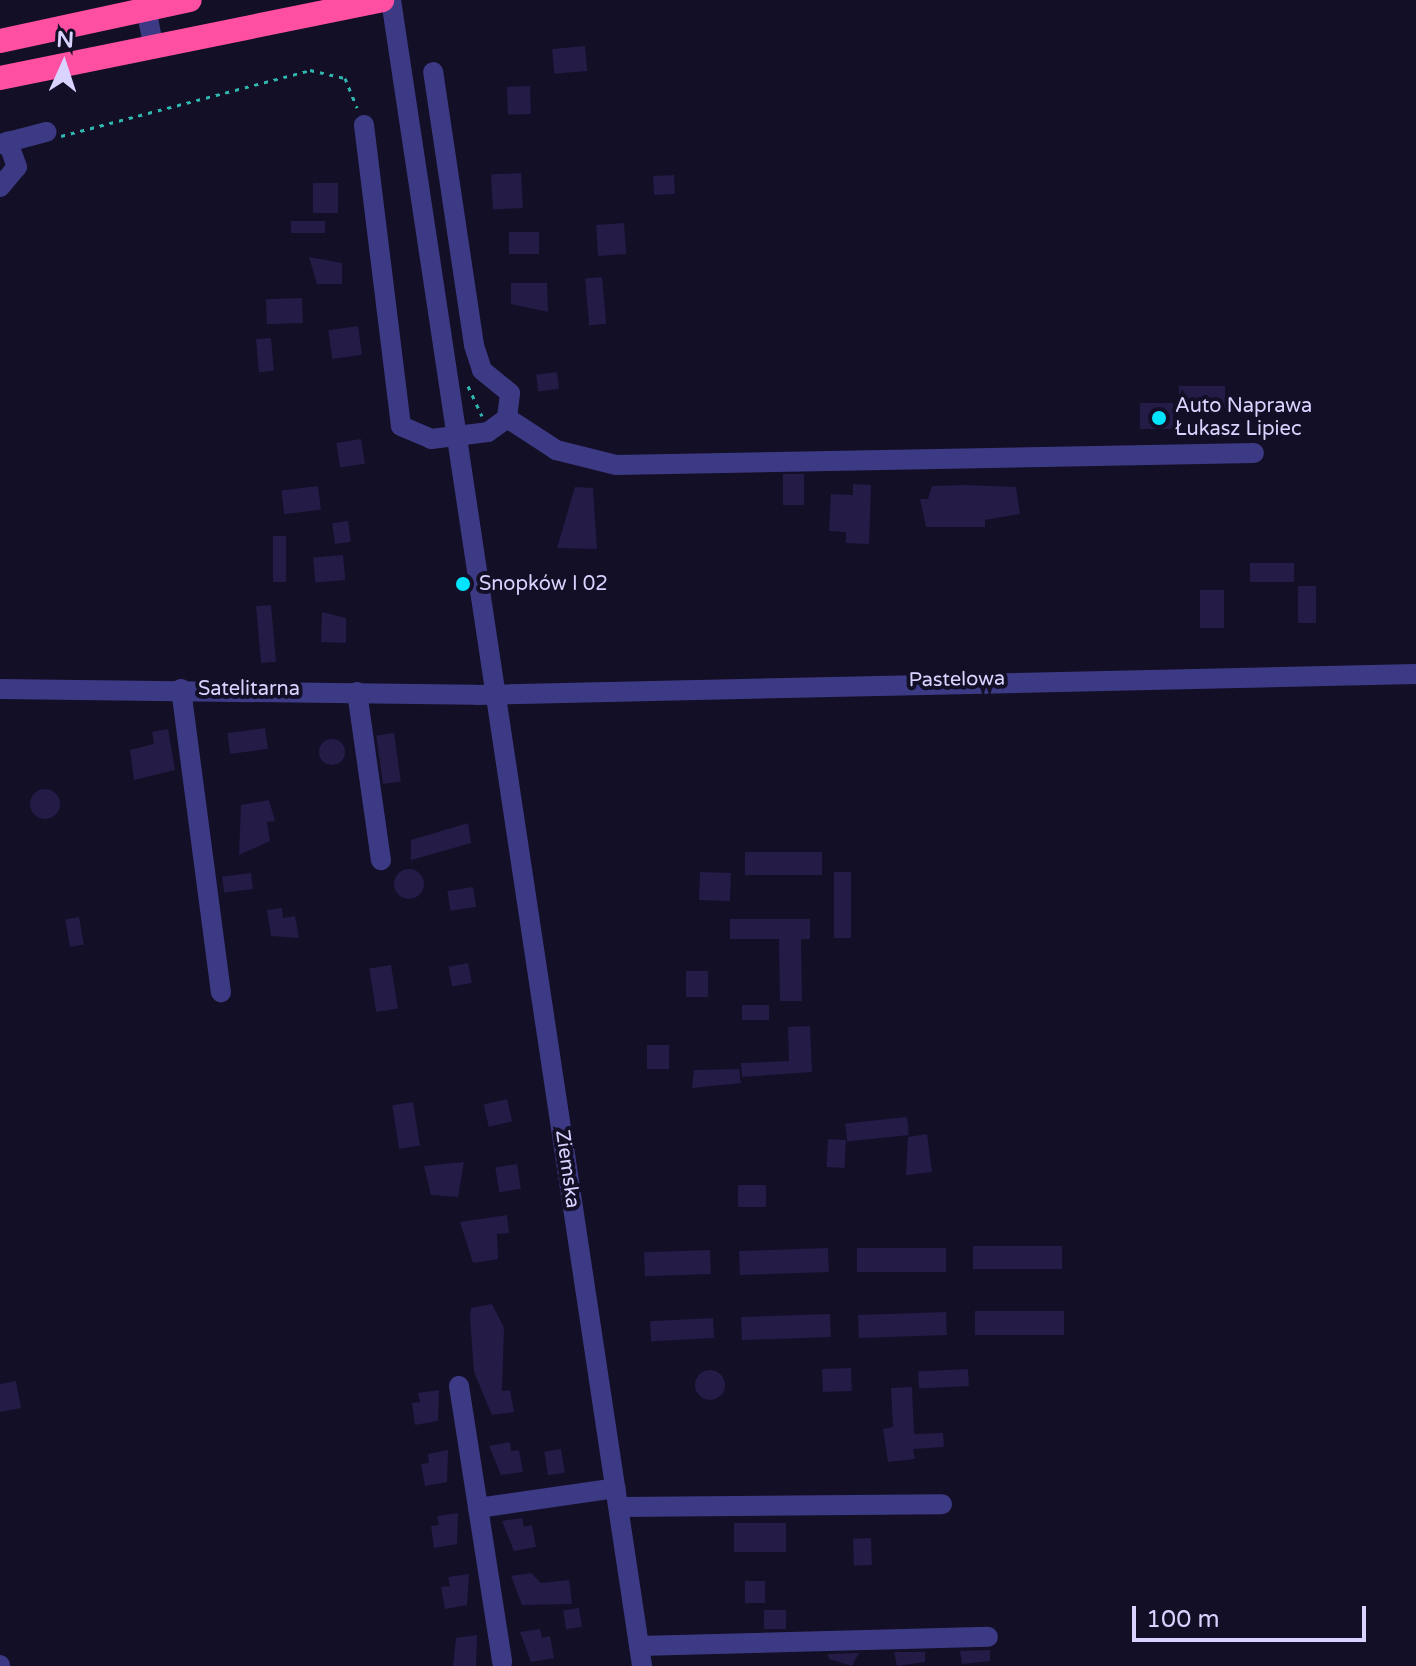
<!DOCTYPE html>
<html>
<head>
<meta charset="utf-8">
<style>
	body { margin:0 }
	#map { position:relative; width:1416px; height:1666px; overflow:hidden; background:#130f26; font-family:"Varela Round",sans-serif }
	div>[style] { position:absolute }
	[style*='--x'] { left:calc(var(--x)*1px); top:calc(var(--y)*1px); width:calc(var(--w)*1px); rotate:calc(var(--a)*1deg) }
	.building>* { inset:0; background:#241b47; transform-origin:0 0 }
	.round { border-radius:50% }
	.path>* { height:3px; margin-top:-1.5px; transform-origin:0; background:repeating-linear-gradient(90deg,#2fb8b0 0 4px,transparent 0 10px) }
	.minor>* { height:20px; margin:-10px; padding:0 10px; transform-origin:10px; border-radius:10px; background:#3d3a85 }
	.highway>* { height:24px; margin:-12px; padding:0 12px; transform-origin:12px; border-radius:12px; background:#ff4fa3 }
	.dots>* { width:22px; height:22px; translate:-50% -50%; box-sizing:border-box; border:4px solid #130f26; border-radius:50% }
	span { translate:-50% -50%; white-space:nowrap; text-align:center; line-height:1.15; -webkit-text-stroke:8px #130f26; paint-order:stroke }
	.poi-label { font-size:20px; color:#d9d4ff }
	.left { translate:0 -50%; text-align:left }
	.street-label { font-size:20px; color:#d9d4ff }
	.north { position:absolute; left:24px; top:24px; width:80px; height:80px; -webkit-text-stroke:6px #130f26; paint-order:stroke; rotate:3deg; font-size:22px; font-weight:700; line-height:32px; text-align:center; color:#d9d4ff }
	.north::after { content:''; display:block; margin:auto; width:28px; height:36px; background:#d9d4ff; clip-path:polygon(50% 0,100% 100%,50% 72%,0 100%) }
	.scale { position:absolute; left:1132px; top:1606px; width:234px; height:36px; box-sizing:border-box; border:4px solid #d9d4ff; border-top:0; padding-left:10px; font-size:24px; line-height:28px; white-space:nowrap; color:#d9d4ff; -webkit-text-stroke:6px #130f26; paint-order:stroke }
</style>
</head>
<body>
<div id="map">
	<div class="building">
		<div style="left:585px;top:46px;width:25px;height:33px;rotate:85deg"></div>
		<div style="left:530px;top:86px;width:28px;height:23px;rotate:88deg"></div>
		<div style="left:521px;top:173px;width:35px;height:30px;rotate:87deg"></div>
		<div style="left:674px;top:175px;width:19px;height:21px;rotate:87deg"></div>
		<div style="left:313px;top:183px;width:25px;height:30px"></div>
		<div style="left:291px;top:221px;width:34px;height:12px"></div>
		<div style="left:624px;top:223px;width:31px;height:28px;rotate:86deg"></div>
		<div style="left:509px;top:232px;width:30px;height:22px"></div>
		<div style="clip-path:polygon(309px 257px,342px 263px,342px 284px,317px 284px)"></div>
		<div style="left:602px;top:277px;width:47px;height:17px;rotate:85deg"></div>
		<div style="clip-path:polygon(511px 283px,547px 283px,548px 312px,511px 304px)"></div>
		<div style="left:302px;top:298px;width:25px;height:36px;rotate:88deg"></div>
		<div style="left:358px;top:326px;width:29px;height:30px;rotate:82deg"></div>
		<div style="left:271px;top:338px;width:33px;height:15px;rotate:85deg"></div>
		<div style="left:557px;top:372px;width:17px;height:21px;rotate:83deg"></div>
		<div style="left:1225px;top:386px;width:22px;height:46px;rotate:90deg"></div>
		<div style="left:1140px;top:403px;width:33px;height:26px"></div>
		<div style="left:361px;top:439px;width:25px;height:25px;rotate:81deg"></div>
		<div style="left:804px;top:474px;width:31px;height:21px;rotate:90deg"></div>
		<div style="clip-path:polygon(853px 484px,871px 485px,869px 544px,846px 543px,846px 532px,829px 531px,831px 494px,853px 495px)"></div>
		<div style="clip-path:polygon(966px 485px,1016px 487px,1020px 514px,985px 520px,985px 527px,926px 527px,920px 499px,928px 499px,932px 486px)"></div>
		<div style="left:318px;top:486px;width:24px;height:37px;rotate:83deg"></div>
		<div style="clip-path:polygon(575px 487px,593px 488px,597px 549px,557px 548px)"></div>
		<div style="left:348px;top:521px;width:21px;height:16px;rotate:82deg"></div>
		<div style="left:273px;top:536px;width:13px;height:46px"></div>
		<div style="left:343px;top:555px;width:25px;height:30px;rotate:85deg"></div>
		<div style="left:1294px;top:563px;width:19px;height:44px;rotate:90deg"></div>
		<div style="left:1298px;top:586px;width:18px;height:37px"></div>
		<div style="left:1224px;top:590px;width:38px;height:24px;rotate:90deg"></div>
		<div style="left:271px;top:605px;width:57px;height:15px;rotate:85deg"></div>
		<div style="clip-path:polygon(322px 612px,346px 618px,346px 643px,321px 642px)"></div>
		<div style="left:265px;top:728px;width:21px;height:38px;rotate:82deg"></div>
		<div style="clip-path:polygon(168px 729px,175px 770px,134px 780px,130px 750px,154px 744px,152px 732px)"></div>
		<div style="left:394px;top:733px;width:49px;height:18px;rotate:82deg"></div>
		<div class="round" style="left:319px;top:739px;width:26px;height:26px"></div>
		<div class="round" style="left:30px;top:789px;width:30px;height:30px"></div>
		<div style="clip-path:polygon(269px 800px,275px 821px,267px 822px,270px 841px,239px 855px,241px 805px)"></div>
		<div style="clip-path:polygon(468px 823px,471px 843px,411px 860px,411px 840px)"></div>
		<div style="left:745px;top:852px;width:77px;height:23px"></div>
		<div class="round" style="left:394px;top:869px;width:30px;height:30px"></div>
		<div style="left:700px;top:872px;width:31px;height:28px;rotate:2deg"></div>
		<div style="left:834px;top:872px;width:17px;height:66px"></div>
		<div style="left:251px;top:873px;width:16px;height:29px;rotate:83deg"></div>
		<div style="left:473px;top:887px;width:20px;height:26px;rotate:81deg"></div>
		<div style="clip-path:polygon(282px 908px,283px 918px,295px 916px,299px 938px,271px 936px,267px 910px)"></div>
		<div style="left:79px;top:917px;width:28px;height:14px;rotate:80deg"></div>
		<div style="clip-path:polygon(730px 919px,810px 919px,810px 939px,801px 939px,802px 1001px,780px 1001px,779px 939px,730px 939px)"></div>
		<div style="left:468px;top:963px;width:20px;height:20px;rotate:79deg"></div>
		<div style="left:391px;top:965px;width:44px;height:22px;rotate:81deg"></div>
		<div style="left:686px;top:971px;width:22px;height:26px"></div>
		<div style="left:742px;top:1005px;width:27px;height:15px"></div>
		<div style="clip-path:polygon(810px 1026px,812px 1072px,742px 1077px,741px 1063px,789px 1061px,788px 1027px)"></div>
		<div style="left:647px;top:1045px;width:22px;height:24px"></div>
		<div style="clip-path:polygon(739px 1069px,741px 1083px,692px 1088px,694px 1070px)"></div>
		<div style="left:507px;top:1099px;width:23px;height:24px;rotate:77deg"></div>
		<div style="left:413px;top:1102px;width:44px;height:21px;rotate:81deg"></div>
		<div style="left:907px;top:1117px;width:18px;height:62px;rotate:84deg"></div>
		<div style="clip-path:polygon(927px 1134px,932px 1172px,906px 1175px,908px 1137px)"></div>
		<div style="left:828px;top:1139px;width:18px;height:28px;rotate:3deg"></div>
		<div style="clip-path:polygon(464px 1162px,458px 1197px,431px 1195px,424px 1166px)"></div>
		<div style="left:517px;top:1164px;width:25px;height:22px;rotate:81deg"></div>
		<div style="left:738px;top:1185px;width:28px;height:22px"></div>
		<div style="clip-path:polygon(507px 1215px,509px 1233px,497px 1234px,498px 1259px,473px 1263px,460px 1222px)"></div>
		<div style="left:1062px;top:1246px;width:23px;height:89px;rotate:90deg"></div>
		<div style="left:828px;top:1248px;width:24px;height:89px;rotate:88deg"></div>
		<div style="left:946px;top:1248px;width:24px;height:89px;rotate:90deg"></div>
		<div style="left:710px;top:1250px;width:24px;height:66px;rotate:88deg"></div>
		<div style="clip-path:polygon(492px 1304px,504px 1328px,502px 1391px,510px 1390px,514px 1412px,492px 1415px,474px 1372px,470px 1317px,471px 1308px)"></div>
		<div style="left:975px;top:1311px;width:89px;height:24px"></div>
		<div style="left:946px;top:1312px;width:23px;height:88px;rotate:88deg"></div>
		<div style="left:830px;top:1314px;width:23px;height:89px;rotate:88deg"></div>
		<div style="left:713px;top:1318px;width:20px;height:63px;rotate:87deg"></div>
		<div style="left:851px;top:1368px;width:23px;height:29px;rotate:88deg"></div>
		<div style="left:968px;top:1369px;width:17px;height:50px;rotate:87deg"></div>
		<div class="round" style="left:695px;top:1370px;width:30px;height:30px"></div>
		<div style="clip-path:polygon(16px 1381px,21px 1408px,0 1412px,0 1384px)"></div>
		<div style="clip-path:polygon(912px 1387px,914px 1434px,943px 1433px,944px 1447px,913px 1449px,915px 1459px,888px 1462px,883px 1429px,893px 1427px,891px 1388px)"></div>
		<div style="clip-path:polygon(439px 1390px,438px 1421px,415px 1425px,412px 1403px,420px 1402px,418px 1393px)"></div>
		<div style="clip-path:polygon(510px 1442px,511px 1451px,519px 1450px,523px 1472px,501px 1475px,489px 1446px)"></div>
		<div style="left:561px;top:1449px;width:24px;height:17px;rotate:81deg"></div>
		<div style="clip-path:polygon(448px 1450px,447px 1482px,425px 1486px,421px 1464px,429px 1463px,428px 1454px)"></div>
		<div style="clip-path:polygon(458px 1513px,457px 1544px,434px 1548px,431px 1526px,439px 1525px,437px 1516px)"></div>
		<div style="clip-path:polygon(522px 1518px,524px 1527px,532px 1525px,536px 1547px,514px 1551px,502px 1521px)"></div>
		<div style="left:786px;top:1523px;width:29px;height:52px;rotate:90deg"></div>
		<div style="left:871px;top:1538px;width:27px;height:18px;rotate:88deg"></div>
		<div style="clip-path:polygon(531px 1573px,541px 1583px,569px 1580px,572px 1604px,522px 1605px,511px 1576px)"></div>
		<div style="clip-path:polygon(469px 1574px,467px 1605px,445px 1609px,441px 1587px,450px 1586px,448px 1577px)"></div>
		<div style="left:745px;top:1581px;width:20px;height:22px"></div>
		<div style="left:579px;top:1608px;width:19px;height:16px;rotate:81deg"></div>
		<div style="left:786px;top:1610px;width:19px;height:22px;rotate:90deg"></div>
		<div style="clip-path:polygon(540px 1629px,542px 1638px,550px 1636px,554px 1658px,531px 1662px,520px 1632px)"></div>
		<div style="clip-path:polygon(477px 1635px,476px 1666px,453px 1666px,456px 1638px)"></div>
		<div style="clip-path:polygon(990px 1650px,990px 1661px,962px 1664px,960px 1651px)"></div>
		<div style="clip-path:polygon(894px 1652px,925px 1652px,925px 1662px,897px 1666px)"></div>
		<div style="clip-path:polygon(859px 1653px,852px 1666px,829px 1659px,828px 1654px)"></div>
	</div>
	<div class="path">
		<div style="--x:61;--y:136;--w:258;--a:-14.8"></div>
		<div style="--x:310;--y:70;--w:36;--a:13"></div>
		<div style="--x:345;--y:78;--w:32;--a:68"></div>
		<div style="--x:468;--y:386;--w:33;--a:65"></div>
	</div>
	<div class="minor">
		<div style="--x:391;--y:0;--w:1685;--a:81.43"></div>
		<div style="--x:146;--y:8;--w:36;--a:79"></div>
		<div style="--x:364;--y:125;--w:303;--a:83"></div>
		<div style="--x:401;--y:426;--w:33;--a:23"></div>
		<div style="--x:431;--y:439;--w:57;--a:-7"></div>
		<div style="--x:488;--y:432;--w:24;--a:-36"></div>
		<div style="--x:507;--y:418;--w:25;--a:-83"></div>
		<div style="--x:510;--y:393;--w:36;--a:-141"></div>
		<div style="--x:482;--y:370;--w:26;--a:-108"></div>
		<div style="--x:474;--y:345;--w:276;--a:-98.5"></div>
		<div style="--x:0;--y:144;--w:48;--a:-14.6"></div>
		<div style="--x:0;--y:187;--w:26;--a:-50"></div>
		<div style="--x:17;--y:167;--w:27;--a:-110"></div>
		<div style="--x:507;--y:418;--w:59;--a:33.1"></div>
		<div style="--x:556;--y:450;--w:62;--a:14"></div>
		<div style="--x:616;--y:465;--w:638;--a:-1.08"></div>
		<div style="--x:0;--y:689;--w:476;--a:0.7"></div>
		<div style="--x:476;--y:695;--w:940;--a:-1.28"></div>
		<div style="--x:181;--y:689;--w:306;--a:82.5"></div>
		<div style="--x:357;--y:692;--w:170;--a:81.9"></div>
		<div style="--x:459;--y:1386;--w:279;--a:81.1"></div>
		<div style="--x:620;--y:1507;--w:322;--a:-0.5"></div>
		<div style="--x:478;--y:1508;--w:139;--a:-8.2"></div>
		<div style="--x:639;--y:1646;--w:349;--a:-1.5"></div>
		<div style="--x:0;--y:1665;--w:1;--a:90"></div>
	</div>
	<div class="highway">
		<div style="--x:0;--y:41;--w:194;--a:-12.2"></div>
		<div style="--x:0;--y:78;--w:390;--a:-11.5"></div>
	</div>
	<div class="dots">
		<div style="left:1159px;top:418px;background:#00e5ff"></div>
		<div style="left:463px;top:584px;background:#00e5ff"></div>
	</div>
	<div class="poi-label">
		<span class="left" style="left:1175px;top:418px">Auto Naprawa<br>Łukasz Lipiec</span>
		<span class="left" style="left:479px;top:584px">Snopków I 02</span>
	</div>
	<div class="street-label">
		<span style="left:957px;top:680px;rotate:-1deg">Pastelowa</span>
		<span style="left:249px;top:689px">Satelitarna</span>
		<span style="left:567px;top:1169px;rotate:82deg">Ziemska</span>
	</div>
	<div class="north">N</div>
	<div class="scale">100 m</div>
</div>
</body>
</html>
